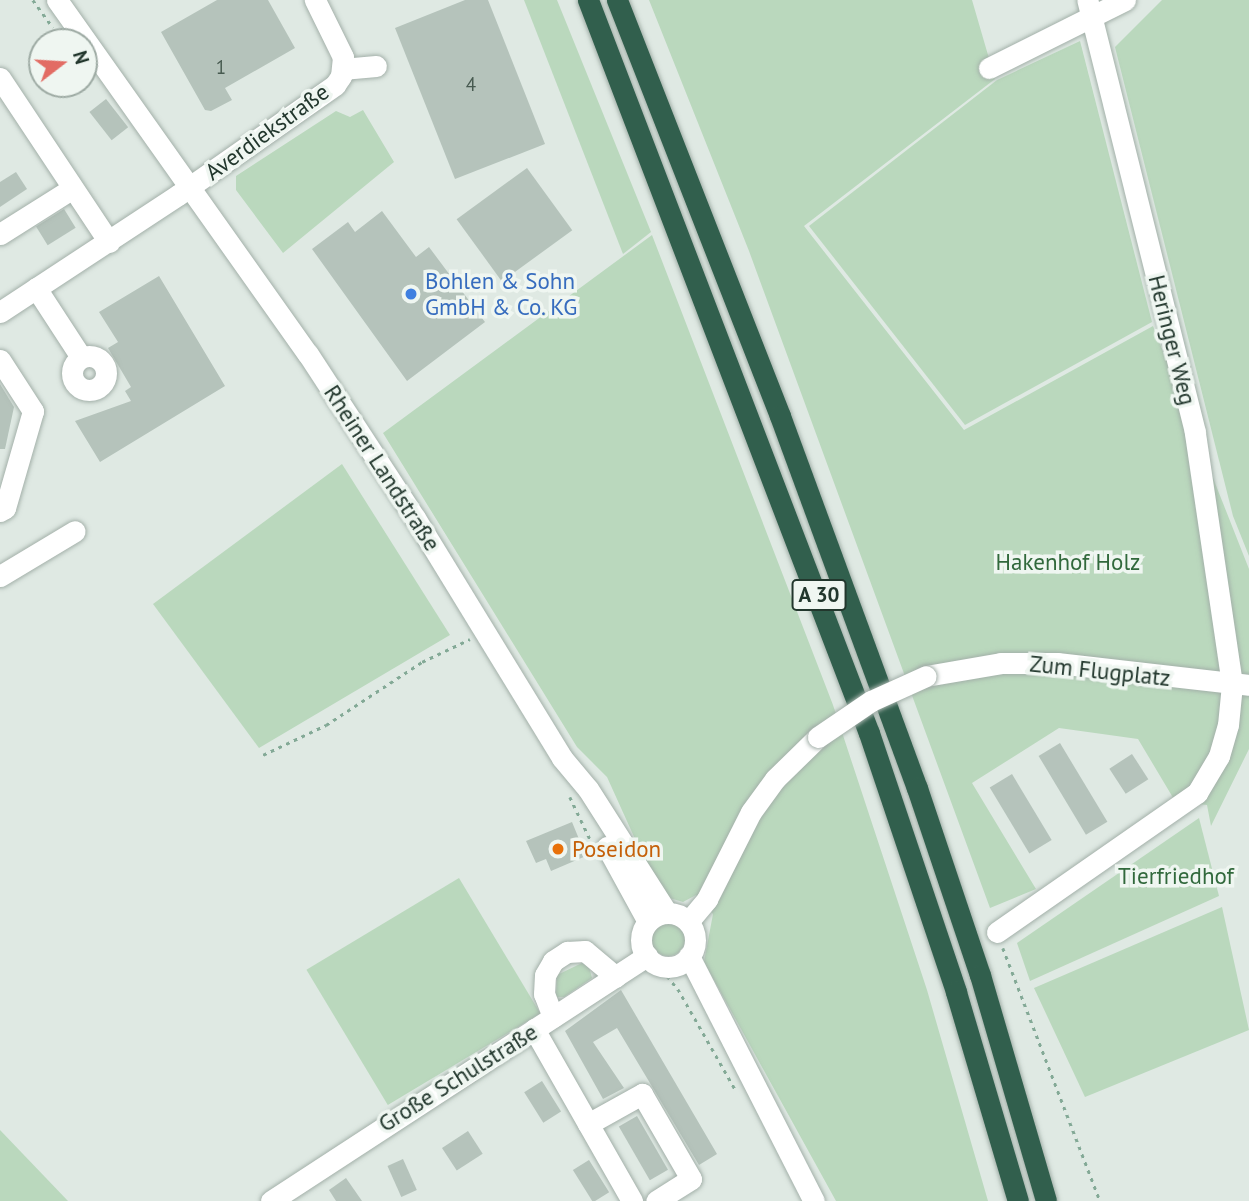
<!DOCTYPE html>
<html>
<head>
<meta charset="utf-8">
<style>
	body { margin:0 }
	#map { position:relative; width:1249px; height:1201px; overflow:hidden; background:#dfe9e3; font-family:"PT Sans",sans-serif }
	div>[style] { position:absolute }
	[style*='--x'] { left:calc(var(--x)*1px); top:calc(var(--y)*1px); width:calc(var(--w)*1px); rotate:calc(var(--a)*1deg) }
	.green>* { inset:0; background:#bad8bd; transform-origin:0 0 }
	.round { border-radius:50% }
	.building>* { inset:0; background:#b5c3bb; transform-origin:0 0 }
	.path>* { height:2.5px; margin-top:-1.25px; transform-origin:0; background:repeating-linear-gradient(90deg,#83a996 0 3.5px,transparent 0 8.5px) }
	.roads { filter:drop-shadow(0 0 2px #a3b0a9) drop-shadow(0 0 2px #a3b0a9) }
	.minor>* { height:21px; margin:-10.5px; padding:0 10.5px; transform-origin:10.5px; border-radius:10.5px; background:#fff }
	.minor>.ring { margin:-10.5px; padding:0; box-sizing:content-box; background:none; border:21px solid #fff; border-radius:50% }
	.highway>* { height:21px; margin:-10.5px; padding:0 10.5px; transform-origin:10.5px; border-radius:10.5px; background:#315f4d }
	.bridges { filter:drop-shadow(0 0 2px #a3b0a9) drop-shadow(0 0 2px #a3b0a9) }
	.minor-bridge>* { height:21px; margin:-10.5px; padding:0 10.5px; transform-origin:10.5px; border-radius:10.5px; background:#fff }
	.dots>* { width:19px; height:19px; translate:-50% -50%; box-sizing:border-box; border:4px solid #eff6f1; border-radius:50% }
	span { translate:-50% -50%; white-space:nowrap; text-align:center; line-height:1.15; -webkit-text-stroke:7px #eff6f1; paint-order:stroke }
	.number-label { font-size:19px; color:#475a50 }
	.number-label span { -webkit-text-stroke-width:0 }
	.shield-label span { padding:2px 5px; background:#eff6f1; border:2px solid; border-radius:5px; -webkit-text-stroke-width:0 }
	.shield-label { font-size:21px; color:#22372d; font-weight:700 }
	.street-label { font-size:23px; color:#22372d }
	.shop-label { font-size:23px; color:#366cbe }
	.left { translate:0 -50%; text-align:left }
	.park-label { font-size:23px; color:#31693c }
	.food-label { font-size:23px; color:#c56008 }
	.north { position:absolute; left:28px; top:28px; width:70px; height:70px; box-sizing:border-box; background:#eff6f1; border:2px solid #9daaa3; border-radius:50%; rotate:73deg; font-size:19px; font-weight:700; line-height:28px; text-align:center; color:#22372d }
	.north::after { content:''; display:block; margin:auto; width:24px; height:32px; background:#e26c64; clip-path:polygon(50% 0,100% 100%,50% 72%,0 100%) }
</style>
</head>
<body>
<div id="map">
	<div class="green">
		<div style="clip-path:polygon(524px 0,557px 0,651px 232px,623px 254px)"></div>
		<div style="clip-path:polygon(649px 0,972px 0,995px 79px,804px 226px,964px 430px,1153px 326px,1249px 569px,1249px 749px,1211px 826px,1207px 805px,1175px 801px,1138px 739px,1059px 728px,972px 783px,1036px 889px,990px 908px,749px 251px)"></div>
		<div style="clip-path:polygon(1162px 0,1249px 0,1249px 556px,1233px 516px,1115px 47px)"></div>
		<div style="clip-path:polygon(1080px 41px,1152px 322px,965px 425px,809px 226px,997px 80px)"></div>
		<div style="clip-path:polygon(363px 110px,394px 162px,283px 253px,236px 190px,236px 176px,336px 111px,350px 117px)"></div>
		<div style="clip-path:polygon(652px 235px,833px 705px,927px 990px,988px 1201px,836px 1201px,704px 962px,713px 914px,696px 895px,683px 902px,666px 897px,645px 861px,607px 777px,577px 747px,383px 433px)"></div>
		<div style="clip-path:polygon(342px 464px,450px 635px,259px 748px,153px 604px)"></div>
		<div style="clip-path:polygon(1199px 818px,1219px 896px,1030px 981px,1017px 943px)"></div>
		<div style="left:459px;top:878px;width:158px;height:178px;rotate:59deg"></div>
		<div style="clip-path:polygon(1222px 907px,1249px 1030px,1085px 1097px,1034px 988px)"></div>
		<div class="round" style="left:651px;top:922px;width:34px;height:34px"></div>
		<div style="clip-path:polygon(582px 963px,589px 967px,592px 978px,564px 997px,556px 997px,557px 975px)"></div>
		<div style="clip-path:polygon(0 1130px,68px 1201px,0 1201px)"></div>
	</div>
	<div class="building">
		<div style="clip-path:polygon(217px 0,268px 0,295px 48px,225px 88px,232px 100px,211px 111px,205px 110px,161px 32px)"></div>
		<div style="clip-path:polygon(465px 0,488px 0,545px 144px,455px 179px,395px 28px)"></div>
		<div style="left:106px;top:99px;width:36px;height:21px;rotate:52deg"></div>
		<div style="left:527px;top:168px;width:77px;height:87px;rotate:54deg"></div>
		<div style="clip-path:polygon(16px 172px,27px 189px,0 207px,0 182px)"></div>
		<div style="left:64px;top:209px;width:22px;height:33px;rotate:58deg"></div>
		<div style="clip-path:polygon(382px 211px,416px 257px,429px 247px,485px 322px,407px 381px,312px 249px,348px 222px,355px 232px)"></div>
		<div style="clip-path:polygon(159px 276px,225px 386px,100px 462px,75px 421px,131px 401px,125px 391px,131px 387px,108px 348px,118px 342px,99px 312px)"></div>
		<div style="clip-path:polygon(0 384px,14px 407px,5px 449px,0 449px)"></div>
		<div style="left:1060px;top:743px;width:92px;height:25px;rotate:59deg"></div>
		<div style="left:1132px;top:754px;width:30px;height:27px;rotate:57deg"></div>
		<div style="left:1012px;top:774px;width:77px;height:26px;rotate:59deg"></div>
		<div style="clip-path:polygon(572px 822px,586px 856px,551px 871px,546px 859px,536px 863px,526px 841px)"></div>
		<div style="clip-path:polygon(621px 990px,717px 1154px,699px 1165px,617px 1028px,593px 1042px,624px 1088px,603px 1099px,565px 1031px)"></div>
		<div style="left:542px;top:1081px;width:36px;height:21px;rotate:58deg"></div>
		<div style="left:637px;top:1116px;width:62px;height:21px;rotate:60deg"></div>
		<div style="left:468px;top:1131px;width:27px;height:31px;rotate:57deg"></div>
		<div style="left:403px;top:1159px;width:34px;height:17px;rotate:66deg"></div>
		<div style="left:589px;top:1160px;width:38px;height:19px;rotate:58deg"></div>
		<div style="clip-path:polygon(346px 1178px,362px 1201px,336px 1201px,329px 1190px)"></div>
	</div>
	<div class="path">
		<div style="--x:33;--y:0;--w:34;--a:54"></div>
		<div style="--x:263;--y:755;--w:70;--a:-25.5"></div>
		<div style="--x:326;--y:725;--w:115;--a:-33.3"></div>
		<div style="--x:422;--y:662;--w:53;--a:-25.6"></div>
		<div style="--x:570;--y:797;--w:49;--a:64.5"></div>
		<div style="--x:702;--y:946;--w:14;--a:-90"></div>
		<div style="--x:1003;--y:948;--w:271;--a:69"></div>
		<div style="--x:655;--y:973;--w:24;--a:0"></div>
		<div style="--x:667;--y:976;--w:17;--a:50"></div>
		<div style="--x:678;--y:989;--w:115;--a:60.3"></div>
	</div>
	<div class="roads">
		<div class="minor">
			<div style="--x:57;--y:0;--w:434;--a:54.7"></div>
			<div style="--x:308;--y:354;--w:196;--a:56.9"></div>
			<div style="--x:415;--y:518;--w:281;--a:58.5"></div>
			<div style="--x:562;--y:758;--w:40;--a:50"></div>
			<div style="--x:588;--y:789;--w:147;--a:57.5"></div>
			<div style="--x:989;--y:68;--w:152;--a:-26.6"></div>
			<div style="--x:342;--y:69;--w:34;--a:-5"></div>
			<div style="--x:0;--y:78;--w:197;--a:56.4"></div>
			<div style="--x:0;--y:234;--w:77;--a:-32.2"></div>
			<div style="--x:36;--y:288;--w:82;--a:56.9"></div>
			<div style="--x:0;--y:312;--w:213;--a:-33.3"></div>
			<div style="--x:178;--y:195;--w:192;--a:-35"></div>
			<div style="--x:335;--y:85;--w:11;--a:-56"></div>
			<div style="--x:341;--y:76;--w:19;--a:-84"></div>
			<div style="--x:343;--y:57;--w:64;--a:-116.2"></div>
			<div class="ring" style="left:72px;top:356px;width:13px;height:13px"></div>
			<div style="--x:0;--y:360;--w:61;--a:57.1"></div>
			<div style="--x:33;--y:411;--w:101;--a:106.1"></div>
			<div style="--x:5;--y:508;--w:6;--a:149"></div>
			<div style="--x:0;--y:576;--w:87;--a:-31"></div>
			<div style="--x:926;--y:676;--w:76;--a:-9.8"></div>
			<div style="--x:1001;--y:663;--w:56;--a:0"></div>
			<div style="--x:1057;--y:663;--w:193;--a:6.5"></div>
			<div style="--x:607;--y:847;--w:85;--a:61.3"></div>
			<div class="ring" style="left:641px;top:913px;width:33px;height:33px"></div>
			<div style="--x:688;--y:922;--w:30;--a:-50"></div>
			<div style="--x:707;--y:899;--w:97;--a:-63.2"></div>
			<div style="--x:751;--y:812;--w:41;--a:-54"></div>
			<div style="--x:775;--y:779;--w:60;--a:-44.3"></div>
			<div style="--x:997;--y:932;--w:244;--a:-34.8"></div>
			<div style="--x:1197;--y:793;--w:43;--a:-59.3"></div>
			<div style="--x:1219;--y:756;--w:32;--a:-74"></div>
			<div style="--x:1228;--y:725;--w:41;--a:-84.4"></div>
			<div style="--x:1232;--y:684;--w:255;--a:-98.4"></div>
			<div style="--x:1195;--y:432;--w:445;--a:-104"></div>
			<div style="--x:689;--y:956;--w:275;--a:63"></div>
			<div style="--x:553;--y:1017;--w:25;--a:-111"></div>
			<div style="--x:544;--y:994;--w:19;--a:-87"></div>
			<div style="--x:545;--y:975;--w:16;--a:-60"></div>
			<div style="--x:553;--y:961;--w:17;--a:-33"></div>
			<div style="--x:567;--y:952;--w:18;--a:-3"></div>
			<div style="--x:585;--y:951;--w:40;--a:40"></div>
			<div style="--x:534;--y:1029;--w:198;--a:60.3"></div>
			<div style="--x:588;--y:1124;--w:62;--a:-29.1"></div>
			<div style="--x:642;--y:1094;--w:98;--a:60"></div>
			<div style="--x:691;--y:1179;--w:41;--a:147.8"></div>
			<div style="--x:271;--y:1201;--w:449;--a:-33.1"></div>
		</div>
		<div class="highway">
			<div style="--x:588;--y:0;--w:785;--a:69.03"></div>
			<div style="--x:869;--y:733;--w:273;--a:71.4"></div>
			<div style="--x:956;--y:992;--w:218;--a:73.5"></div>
			<div style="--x:617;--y:0;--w:447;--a:68.6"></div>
			<div style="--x:780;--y:416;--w:396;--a:69.8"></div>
			<div style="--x:917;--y:788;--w:197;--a:71.4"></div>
			<div style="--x:980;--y:975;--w:235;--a:73.7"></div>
		</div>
	</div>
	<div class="bridges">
		<div class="minor-bridge">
			<div style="--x:818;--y:737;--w:64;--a:-34.2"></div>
			<div style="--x:871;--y:701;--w:60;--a:-24.4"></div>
		</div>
	</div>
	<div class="dots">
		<div style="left:411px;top:294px;background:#3f7fe0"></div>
		<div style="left:558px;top:849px;background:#e8710a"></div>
	</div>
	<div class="number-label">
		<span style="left:221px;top:68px">1</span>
		<span style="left:471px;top:85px">4</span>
	</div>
	<div class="shield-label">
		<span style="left:819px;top:595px">A 30</span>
	</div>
	<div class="street-label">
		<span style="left:267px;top:132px;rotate:-36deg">Averdiekstraße</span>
		<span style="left:1172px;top:340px;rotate:76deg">Heringer Weg</span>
		<span style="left:382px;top:468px;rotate:57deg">Rheiner Landstraße</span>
		<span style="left:1100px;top:671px;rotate:6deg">Zum Flugplatz</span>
		<span style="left:458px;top:1078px;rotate:-32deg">Große Schulstraße</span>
	</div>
	<div class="shop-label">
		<span class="left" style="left:425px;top:294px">Bohlen &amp; Sohn<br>GmbH &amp; Co. KG</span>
	</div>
	<div class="park-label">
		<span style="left:1068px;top:562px">Hakenhof Holz</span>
		<span style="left:1176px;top:876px">Tierfriedhof</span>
	</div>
	<div class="food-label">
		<span class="left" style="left:572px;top:849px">Poseidon</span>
	</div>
	<div class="north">N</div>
</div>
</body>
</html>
